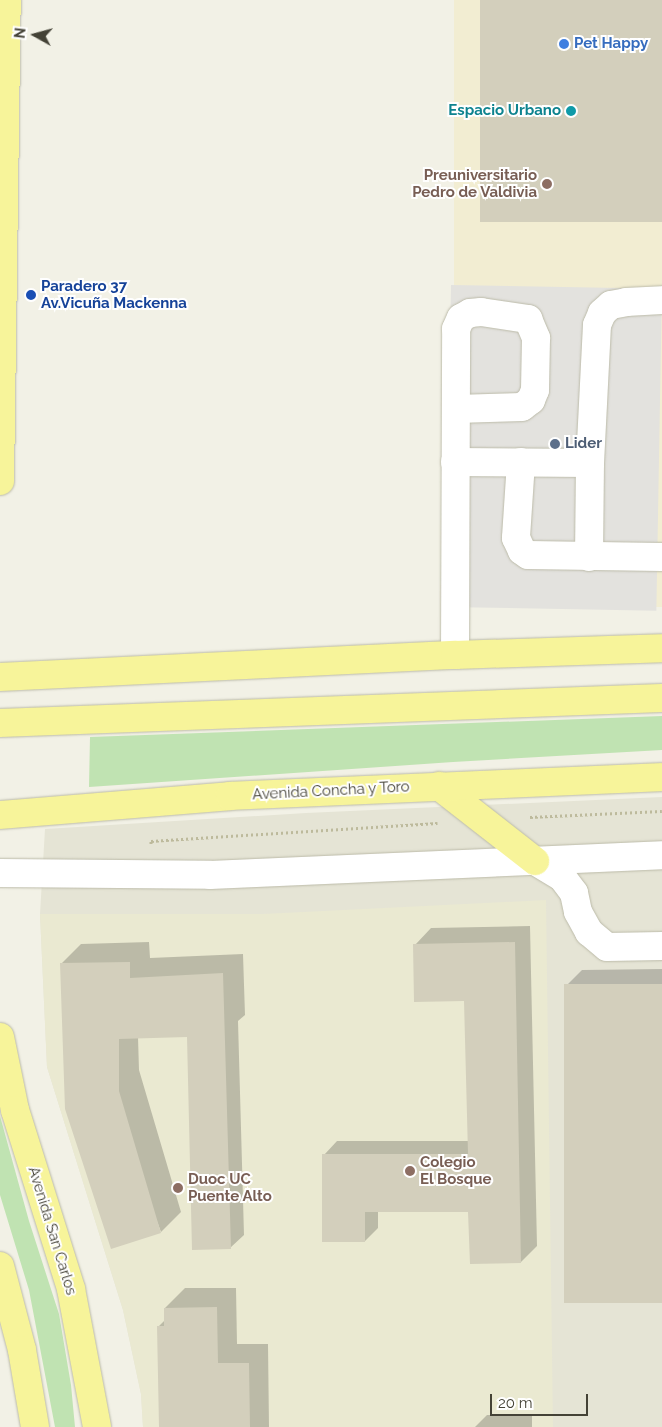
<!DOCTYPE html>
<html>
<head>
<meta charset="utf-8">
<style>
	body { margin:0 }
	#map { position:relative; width:662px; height:1427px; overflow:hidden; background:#f2f1e6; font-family:Raleway,sans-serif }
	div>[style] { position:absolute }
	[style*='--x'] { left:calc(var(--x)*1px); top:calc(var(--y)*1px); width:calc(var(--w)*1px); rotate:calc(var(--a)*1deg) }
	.residential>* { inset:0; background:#e5e4d5 }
	.commercial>* { inset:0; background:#f2edd2; transform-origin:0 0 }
	.education>* { inset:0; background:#eae9d1 }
	.green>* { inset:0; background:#c0e3b2 }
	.parking>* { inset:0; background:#e3e2de; transform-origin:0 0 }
	.shadow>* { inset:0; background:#0003 }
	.building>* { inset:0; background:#d3cfbc; transform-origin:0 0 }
	.path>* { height:3px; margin-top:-1.5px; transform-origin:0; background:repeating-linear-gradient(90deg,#bdba9c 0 2.5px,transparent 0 5px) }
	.roads { filter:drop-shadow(0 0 1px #bcbba9) drop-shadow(0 0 1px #bcbba9) }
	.minor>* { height:28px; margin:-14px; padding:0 14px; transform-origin:14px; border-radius:14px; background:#fff }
	.major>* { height:28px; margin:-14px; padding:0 14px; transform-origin:14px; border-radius:14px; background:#f7f49a }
	.dots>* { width:14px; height:14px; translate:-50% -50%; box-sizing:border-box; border:2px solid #fff; border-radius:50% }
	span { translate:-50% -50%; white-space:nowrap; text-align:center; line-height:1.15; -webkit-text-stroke:4px #fff; paint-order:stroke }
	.shop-label { font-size:15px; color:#366cbe; font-weight:700 }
	.left { translate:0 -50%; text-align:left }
	.culture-label { font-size:15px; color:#0d838f; font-weight:700 }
	.right { translate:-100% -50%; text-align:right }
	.education-label { font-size:15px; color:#785e54; font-weight:700 }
	.transit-label { font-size:15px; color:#164399; font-weight:700 }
	.service-label { font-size:15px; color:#4e5e75; font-weight:700 }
	.street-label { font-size:15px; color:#444236 }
	.north { position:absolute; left:10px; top:10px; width:50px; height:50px; -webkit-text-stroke:4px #fff; paint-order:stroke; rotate:277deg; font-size:14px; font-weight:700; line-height:20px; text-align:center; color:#444236 }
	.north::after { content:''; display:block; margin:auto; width:18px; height:22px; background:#444236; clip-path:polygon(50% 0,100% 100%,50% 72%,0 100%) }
	.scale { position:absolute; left:490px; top:1394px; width:98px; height:22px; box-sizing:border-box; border:2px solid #444236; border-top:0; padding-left:6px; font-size:15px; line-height:18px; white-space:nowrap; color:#444236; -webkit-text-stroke:4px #fff; paint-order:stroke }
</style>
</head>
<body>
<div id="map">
	<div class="residential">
		<div style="clip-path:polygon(662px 797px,662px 1427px,143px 1427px,141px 1394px,123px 1310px,47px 1067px,40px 914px,45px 829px,306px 813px)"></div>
	</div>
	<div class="commercial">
		<div style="left:454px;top:0;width:208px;height:607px"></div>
	</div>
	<div class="education">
		<div style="clip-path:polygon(546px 900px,553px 1427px,143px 1427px,141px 1394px,123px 1310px,47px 1067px,40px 914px,263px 914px)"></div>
	</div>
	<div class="green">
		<div style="clip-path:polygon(662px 716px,662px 750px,453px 762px,89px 787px,90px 737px)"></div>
		<div style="clip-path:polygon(0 1116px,29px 1221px,59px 1314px,71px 1385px,75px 1427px,55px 1427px,29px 1290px,0 1195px)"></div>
	</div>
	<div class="parking">
		<div style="left:451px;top:285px;width:211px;height:322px;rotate:1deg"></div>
	</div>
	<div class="shadow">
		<div style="clip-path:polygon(530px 926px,537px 1246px,521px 1262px,470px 1208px,378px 1210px,378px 1228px,365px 1241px,324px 1155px,337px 1141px,469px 1141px,466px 1000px,415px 945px,431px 928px)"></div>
		<div style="clip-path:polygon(149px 942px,150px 958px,243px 954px,245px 1015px,238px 1021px,244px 1235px,230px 1248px,188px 1036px,138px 1037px,139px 1070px,181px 1212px,161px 1232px,61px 964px,81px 944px)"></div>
		<div style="clip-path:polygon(662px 969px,662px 1302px,565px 987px,582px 970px)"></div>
		<div style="clip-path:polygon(185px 1288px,236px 1288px,237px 1344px,268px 1344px,269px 1427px,160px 1427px,158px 1327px,165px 1320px,165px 1308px)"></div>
		<div style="clip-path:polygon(487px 1415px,532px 1415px,532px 1427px,475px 1427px)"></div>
	</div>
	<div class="building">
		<div style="left:480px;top:0;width:182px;height:222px"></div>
		<div style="clip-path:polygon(515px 942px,521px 1263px,470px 1264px,468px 1212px,365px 1212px,365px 1242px,322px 1242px,322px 1154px,468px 1154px,464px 1001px,414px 1002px,413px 944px)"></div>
		<div style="clip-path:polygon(130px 962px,130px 978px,223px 973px,231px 1249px,192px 1250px,187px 1037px,119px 1039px,119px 1091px,161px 1233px,111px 1249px,65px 1109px,60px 963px)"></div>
		<div style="left:662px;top:984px;width:319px;height:98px;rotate:90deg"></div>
		<div style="clip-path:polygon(217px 1307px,218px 1363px,249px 1363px,250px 1427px,159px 1427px,157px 1326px,164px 1326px,164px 1308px)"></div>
	</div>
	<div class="path">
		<div style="--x:530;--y:817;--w:132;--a:-2.6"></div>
		<div style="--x:151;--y:844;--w:3;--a:-90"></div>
		<div style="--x:151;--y:841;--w:15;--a:-4"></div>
		<div style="--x:166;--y:840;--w:272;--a:-3.6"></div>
	</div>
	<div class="roads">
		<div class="minor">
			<div style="--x:455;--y:462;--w:135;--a:0.4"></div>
			<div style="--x:521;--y:462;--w:76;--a:93.8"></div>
			<div style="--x:516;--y:538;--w:14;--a:65"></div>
			<div style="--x:522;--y:551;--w:7;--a:34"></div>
			<div style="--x:528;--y:555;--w:134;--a:0.9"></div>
			<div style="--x:589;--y:557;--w:94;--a:-89.4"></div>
			<div style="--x:590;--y:463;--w:138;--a:-87.1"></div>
			<div style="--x:597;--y:325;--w:13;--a:-67"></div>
			<div style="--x:602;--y:313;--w:12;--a:-42"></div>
			<div style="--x:611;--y:305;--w:15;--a:-11"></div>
			<div style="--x:626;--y:302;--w:36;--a:-3"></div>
			<div style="--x:455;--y:655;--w:326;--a:-89.8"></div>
			<div style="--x:456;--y:329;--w:12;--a:-66"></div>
			<div style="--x:461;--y:318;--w:10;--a:-29"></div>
			<div style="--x:470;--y:313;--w:11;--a:-5"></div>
			<div style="--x:481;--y:312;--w:48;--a:8.5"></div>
			<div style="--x:528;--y:319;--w:21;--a:67"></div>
			<div style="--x:536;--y:338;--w:52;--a:91.1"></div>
			<div style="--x:535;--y:390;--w:11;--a:112"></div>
			<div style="--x:531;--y:400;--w:11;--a:142"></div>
			<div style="--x:522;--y:407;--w:66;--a:178.3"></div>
			<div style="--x:535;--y:861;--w:31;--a:31"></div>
			<div style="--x:562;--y:877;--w:20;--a:53"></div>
			<div style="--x:574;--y:893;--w:19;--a:78"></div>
			<div style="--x:578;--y:912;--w:23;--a:61"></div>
			<div style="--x:589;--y:932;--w:23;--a:40"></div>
			<div style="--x:607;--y:947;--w:55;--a:-1"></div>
			<div style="--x:0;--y:873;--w:210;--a:0.5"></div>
			<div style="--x:210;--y:875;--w:452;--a:-2.5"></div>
		</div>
		<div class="major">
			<div style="--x:0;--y:481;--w:481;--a:-89.2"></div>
			<div style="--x:0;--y:677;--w:456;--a:-2.8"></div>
			<div style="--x:455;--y:655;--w:207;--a:-1.9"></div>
			<div style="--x:0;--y:723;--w:662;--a:-2.16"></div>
			<div style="--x:439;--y:786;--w:122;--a:38"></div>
			<div style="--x:0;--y:815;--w:231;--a:-4.7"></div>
			<div style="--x:230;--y:796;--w:432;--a:-2.5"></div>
			<div style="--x:0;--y:1037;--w:75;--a:78.4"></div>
			<div style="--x:15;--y:1110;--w:188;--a:72.6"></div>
			<div style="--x:71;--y:1289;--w:140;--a:79.3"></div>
			<div style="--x:0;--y:1266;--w:87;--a:75.3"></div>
			<div style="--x:22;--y:1350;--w:78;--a:80.4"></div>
		</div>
	</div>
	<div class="dots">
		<div style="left:564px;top:44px;background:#3f7fe0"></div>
		<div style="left:571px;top:111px;background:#0f9aa8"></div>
		<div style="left:547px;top:184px;background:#8d6e63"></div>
		<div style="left:31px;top:295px;background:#1a4fb4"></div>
		<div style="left:555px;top:444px;background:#5c6f8a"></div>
		<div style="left:410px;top:1171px;background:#8d6e63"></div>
		<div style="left:178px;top:1188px;background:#8d6e63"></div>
	</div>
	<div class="shop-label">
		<span class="left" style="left:574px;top:44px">Pet Happy</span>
	</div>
	<div class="culture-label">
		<span class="right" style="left:561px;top:111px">Espacio Urbano</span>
	</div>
	<div class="education-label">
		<span class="right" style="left:537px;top:184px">Preuniversitario<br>Pedro de Valdivia</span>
		<span class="left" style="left:420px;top:1171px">Colegio<br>El Bosque</span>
		<span class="left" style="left:188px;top:1188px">Duoc UC<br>Puente Alto</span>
	</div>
	<div class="transit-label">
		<span class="left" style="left:41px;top:295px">Paradero 37<br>Av.Vicuña Mackenna</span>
	</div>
	<div class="service-label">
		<span class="left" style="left:565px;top:444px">Lider</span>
	</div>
	<div class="street-label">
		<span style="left:331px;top:791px;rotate:-3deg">Avenida Concha y Toro</span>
		<span style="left:52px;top:1231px;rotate:73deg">Avenida San Carlos</span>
	</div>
	<div class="north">N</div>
	<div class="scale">20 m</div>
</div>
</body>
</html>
